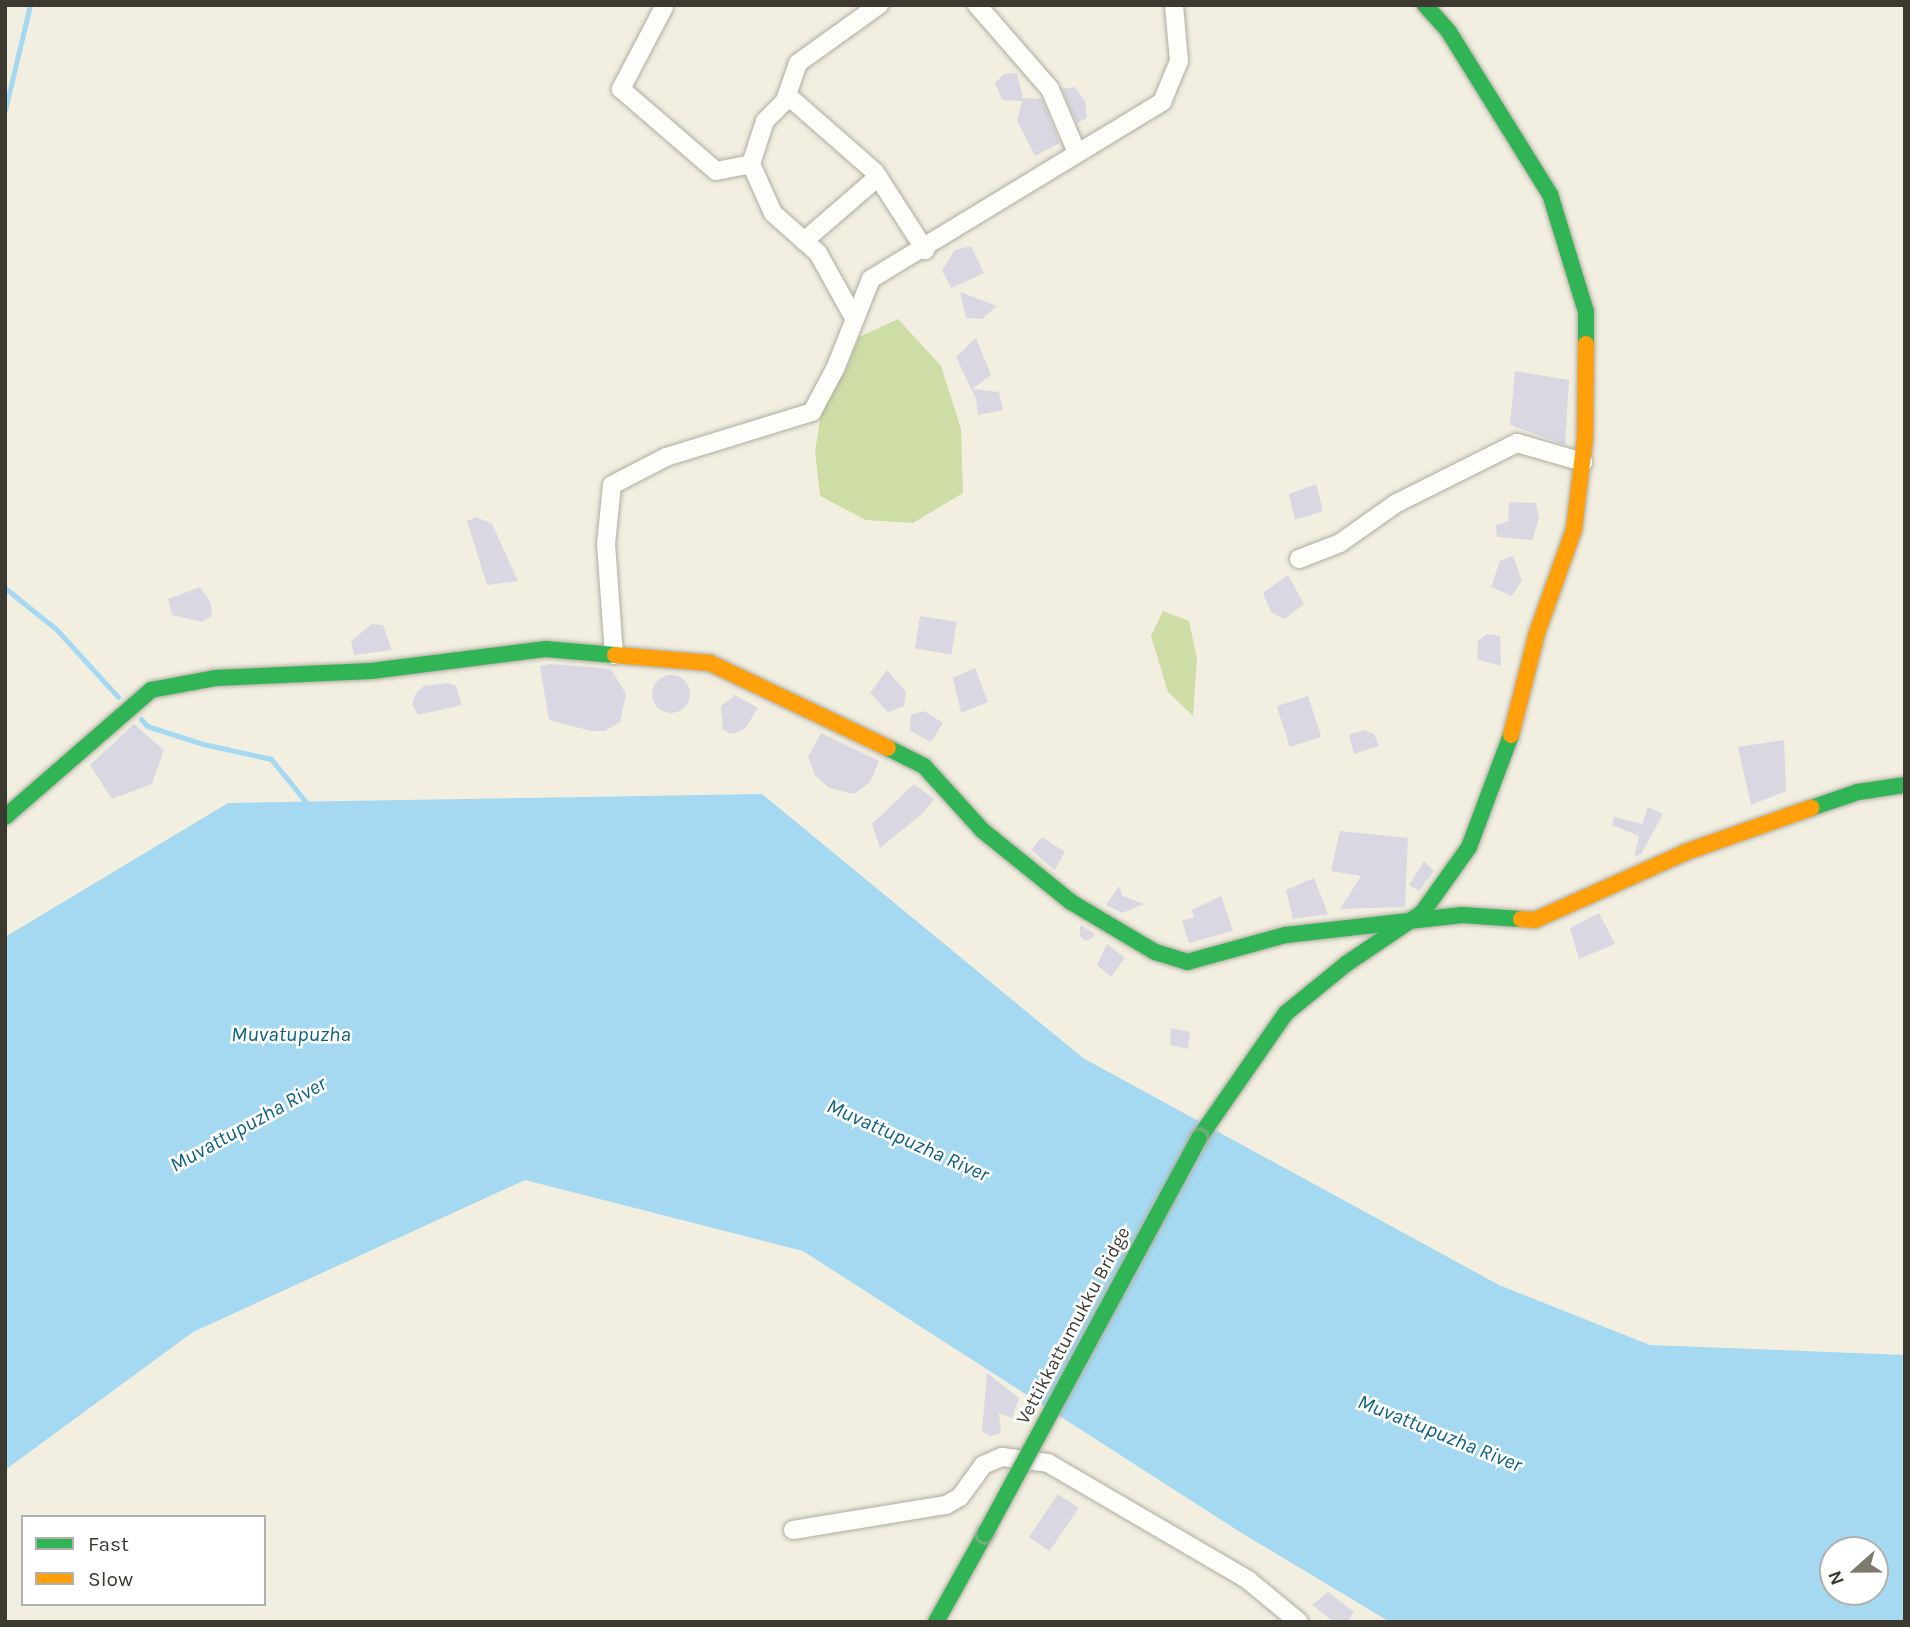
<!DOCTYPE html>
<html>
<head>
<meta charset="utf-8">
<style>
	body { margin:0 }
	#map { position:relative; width:1910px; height:1627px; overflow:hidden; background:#f2efe1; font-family:Karla,sans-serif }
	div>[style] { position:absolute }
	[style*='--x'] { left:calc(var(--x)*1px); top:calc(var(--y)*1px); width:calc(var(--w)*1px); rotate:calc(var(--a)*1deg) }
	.green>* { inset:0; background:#cedca6 }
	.water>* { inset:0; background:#a4d9f1 }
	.stream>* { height:5px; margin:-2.5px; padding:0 2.5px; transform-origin:2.5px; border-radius:2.5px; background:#a4d9f1 }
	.building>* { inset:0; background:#d9d7e2; transform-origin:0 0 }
	.round { border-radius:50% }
	.roads { filter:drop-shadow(0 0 2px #afaca1) drop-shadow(0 0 2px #afaca1) }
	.street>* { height:18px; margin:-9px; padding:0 9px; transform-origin:9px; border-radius:9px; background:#fdfdfa }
	.fast>* { height:16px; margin:-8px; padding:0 8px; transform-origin:8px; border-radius:8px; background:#30b455 }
	.slow>* { height:16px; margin:-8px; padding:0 8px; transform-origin:8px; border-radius:8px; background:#ff9f0a }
	.bridges { filter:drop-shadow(0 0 2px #afaca1) drop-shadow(0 0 2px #afaca1) }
	.fast-bridge>* { height:16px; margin:-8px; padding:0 8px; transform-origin:8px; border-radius:8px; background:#30b455 }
	span { translate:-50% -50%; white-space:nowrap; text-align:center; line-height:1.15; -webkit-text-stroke:5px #fff; paint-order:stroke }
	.street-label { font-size:19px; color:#3c3a30 }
	.water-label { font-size:21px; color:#0d6081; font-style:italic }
	.frame { position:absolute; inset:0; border:7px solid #3c3a30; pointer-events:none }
	.legend { position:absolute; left:21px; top:1515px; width:245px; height:91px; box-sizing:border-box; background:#fff; border:2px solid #b1b0ac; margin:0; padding:9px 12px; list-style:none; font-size:21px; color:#3c3a30 }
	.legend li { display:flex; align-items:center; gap:14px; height:35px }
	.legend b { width:35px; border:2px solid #b1b0ac }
	.north { position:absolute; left:1819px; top:1536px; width:70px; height:70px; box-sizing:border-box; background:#fff; border:2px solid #b1b0ac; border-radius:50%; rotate:249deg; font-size:19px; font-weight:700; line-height:28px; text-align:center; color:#3c3a30 }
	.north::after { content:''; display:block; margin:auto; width:24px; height:32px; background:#7c796e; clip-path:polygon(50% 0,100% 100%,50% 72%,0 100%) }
</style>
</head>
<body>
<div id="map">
	<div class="green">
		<div style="clip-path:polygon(898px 319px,941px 366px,961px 429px,963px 493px,913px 523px,866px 520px,820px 496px,815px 452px,824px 394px,846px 370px,859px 337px)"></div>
		<div style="clip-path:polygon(1163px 611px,1189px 621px,1197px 659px,1193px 716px,1168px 692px,1151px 636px)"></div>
	</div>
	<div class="water">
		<div style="clip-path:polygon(evenodd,762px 794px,1083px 1058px,1499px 1285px,1650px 1345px,1905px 1355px,1905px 1622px,1390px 1622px,1240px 1532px,803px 1251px,525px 1180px,193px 1332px,5px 1470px,5px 937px,228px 803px,762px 794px,1833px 1550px,1875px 1550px,1875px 1592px,1833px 1592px,1833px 1550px)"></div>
	</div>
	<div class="stream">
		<div style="--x:5;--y:110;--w:108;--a:-76.6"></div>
		<div style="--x:5;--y:588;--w:65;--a:38.8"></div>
		<div style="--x:56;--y:629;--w:92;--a:47.6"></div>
		<div style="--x:141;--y:719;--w:9;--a:49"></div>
		<div style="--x:147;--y:726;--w:59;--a:17.8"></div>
		<div style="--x:203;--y:744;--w:70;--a:12.4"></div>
		<div style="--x:271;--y:759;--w:62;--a:50.9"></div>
	</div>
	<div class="building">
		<div style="clip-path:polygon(1017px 73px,1023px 98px,1042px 99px,1060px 143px,1035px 156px,1017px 121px,1022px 101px,1002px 100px,995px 83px,1004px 74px)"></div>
		<div style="clip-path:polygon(1075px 87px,1085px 101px,1087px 118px,1077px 123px,1062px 89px)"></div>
		<div style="clip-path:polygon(971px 246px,984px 273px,951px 288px,942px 270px,955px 250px)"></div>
		<div style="clip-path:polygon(960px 292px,997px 306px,982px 319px,966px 318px)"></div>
		<div style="clip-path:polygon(976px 338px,991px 375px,972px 389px,999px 392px,1003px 410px,978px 415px,976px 399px,956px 357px)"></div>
		<div style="clip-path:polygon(1515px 371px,1569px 380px,1565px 445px,1510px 425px)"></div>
		<div style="clip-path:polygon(1316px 484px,1323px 511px,1295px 520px,1289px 494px)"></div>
		<div style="clip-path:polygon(1509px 502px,1536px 503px,1539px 519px,1532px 540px,1497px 537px,1496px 525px,1508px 521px)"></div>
		<div style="clip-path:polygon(476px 517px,492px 524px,518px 581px,487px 585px,467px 521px)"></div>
		<div style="clip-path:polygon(1513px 556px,1522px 580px,1512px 596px,1491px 587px,1500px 561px)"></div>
		<div style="clip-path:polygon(1288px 575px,1304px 604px,1284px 619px,1271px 612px,1263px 593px)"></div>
		<div style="clip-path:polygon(200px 587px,211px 603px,212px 616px,202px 622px,172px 615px,168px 599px)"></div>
		<div style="left:920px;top:616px;width:37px;height:33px;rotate:9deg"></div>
		<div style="clip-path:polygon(372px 624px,383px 625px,392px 650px,354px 655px,351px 641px)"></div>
		<div style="clip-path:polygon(1487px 634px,1500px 636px,1501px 666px,1477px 659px,1478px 641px)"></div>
		<div style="clip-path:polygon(551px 664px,611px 669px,626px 694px,620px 722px,605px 731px,591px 731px,549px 720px,540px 666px)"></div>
		<div style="clip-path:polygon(975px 668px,988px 702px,961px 713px,953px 678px)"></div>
		<div style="clip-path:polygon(887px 670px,906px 692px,904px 706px,888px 712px,870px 693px)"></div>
		<div class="round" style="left:652px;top:675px;width:38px;height:38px"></div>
		<div style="clip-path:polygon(448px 683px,456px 686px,462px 705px,418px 715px,412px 704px,416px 693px,424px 686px)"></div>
		<div style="clip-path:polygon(735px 695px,758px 708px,745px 729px,732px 734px,723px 730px,721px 706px)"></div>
		<div style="left:1308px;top:696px;width:43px;height:33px;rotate:72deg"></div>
		<div style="clip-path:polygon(924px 711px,943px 723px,931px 742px,910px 731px,911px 715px)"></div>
		<div style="clip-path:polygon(134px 724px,164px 750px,152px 784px,112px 799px,90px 765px)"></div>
		<div style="clip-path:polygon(1363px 730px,1374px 734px,1379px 746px,1354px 754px,1349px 735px)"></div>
		<div style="clip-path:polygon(821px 733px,879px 761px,870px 782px,854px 794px,829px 788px,815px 775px,808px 757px)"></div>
		<div style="clip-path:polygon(1784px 740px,1786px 791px,1751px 805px,1738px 747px)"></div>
		<div style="clip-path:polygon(914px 784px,934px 799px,923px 813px,880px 848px,872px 824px)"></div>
		<div style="clip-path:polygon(1648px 807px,1663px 814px,1641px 854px,1634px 857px,1639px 836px,1612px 825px,1614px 817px,1642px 824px)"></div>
		<div style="clip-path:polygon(1340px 831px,1408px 838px,1405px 907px,1340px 909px,1361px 876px,1331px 871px)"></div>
		<div style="clip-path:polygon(1042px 837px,1065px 852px,1055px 870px,1031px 850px)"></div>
		<div style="clip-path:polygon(1424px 861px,1434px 871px,1419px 891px,1409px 885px)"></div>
		<div style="clip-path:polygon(1314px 878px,1328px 914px,1293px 919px,1286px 890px)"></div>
		<div style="clip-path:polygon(1119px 886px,1123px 896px,1144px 904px,1122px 913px,1106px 905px)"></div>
		<div style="clip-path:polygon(1221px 896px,1233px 931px,1189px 943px,1182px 921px,1194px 917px,1192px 910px)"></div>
		<div style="clip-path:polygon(1599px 913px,1615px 944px,1579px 959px,1570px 928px)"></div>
		<div style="clip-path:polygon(1080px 925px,1095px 934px,1094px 937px,1086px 941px,1080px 936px)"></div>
		<div style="clip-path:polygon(1107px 944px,1125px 958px,1111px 977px,1097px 965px)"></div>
		<div style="clip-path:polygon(1171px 1028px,1190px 1032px,1188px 1049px,1170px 1045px)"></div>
		<div style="clip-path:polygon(987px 1373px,1019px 1398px,1012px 1418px,999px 1413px,1001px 1433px,990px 1436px,982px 1431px)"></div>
		<div style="left:1058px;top:1494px;width:25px;height:52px;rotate:34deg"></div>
		<div style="clip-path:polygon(1328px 1592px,1354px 1612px,1347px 1622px,1334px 1622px,1312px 1605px)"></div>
	</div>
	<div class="roads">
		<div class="street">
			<div style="--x:977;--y:5;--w:111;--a:49"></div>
			<div style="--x:1050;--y:89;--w:69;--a:67.1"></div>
			<div style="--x:664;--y:7;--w:93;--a:117.7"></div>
			<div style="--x:621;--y:89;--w:125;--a:40.8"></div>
			<div style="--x:716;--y:171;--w:36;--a:-11"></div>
			<div style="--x:787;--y:95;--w:117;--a:41.2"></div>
			<div style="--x:875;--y:172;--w:93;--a:57.3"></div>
			<div style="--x:804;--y:241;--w:98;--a:-40.9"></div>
			<div style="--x:853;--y:316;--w:72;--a:-119.1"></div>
			<div style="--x:818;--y:253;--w:60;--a:-138.4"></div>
			<div style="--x:773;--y:213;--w:54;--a:-114.2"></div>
			<div style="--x:751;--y:164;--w:45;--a:-72"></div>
			<div style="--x:765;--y:121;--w:28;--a:-45"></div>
			<div style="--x:785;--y:101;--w:40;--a:-71.1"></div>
			<div style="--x:798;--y:63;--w:100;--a:-35.6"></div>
			<div style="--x:1299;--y:559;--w:44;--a:-21.3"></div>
			<div style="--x:1340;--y:543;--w:67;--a:-35.3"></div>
			<div style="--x:1395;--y:504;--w:136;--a:-26.6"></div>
			<div style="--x:1517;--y:443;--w:69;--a:16.1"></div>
			<div style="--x:614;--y:655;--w:111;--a:-94.1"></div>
			<div style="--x:606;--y:544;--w:59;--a:-84.2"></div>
			<div style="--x:612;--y:485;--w:61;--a:-27.4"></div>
			<div style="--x:666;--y:457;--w:153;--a:-17.1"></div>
			<div style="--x:812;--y:412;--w:49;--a:-61.9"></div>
			<div style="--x:835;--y:369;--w:97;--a:-68.2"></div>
			<div style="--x:871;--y:279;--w:341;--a:-31.3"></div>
			<div style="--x:1162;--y:102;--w:44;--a:-67.5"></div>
			<div style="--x:1179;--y:61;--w:56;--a:-95.1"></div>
			<div style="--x:793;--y:1530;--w:155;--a:-9.3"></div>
			<div style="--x:946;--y:1505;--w:16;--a:-30"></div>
			<div style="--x:960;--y:1497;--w:39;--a:-54"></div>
			<div style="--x:983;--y:1465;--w:21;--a:-23"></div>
			<div style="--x:1002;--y:1457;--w:46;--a:7.4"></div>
			<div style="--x:1048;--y:1463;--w:232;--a:30.3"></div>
			<div style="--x:1248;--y:1580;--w:66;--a:39.5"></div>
		</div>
		<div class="fast">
			<div style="--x:1425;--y:5;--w:36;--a:48"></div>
			<div style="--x:1449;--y:32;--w:191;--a:58.1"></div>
			<div style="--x:1550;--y:194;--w:123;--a:73"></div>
			<div style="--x:1586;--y:312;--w:32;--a:90"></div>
			<div style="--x:888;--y:748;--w:40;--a:26.6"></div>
			<div style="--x:924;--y:766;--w:86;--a:47.8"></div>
			<div style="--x:982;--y:830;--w:114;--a:39"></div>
			<div style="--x:1071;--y:902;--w:98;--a:30.8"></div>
			<div style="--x:1155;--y:952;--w:34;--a:17"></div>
			<div style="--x:1187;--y:962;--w:103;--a:-15.3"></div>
			<div style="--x:1286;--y:935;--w:177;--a:-6.5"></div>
			<div style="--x:1462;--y:915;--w:59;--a:3.9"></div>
			<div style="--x:1811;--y:808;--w:50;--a:-18.8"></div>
			<div style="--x:1858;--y:792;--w:48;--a:-8.5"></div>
			<div style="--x:5;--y:817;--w:194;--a:-41"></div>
			<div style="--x:151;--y:690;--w:65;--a:-10.6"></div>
			<div style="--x:215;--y:678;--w:156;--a:-2.6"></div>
			<div style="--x:371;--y:671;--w:175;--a:-7.2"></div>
			<div style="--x:545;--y:649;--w:70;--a:4.9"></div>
			<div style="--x:1199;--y:1138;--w:152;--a:-55.2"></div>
			<div style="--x:1286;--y:1013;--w:77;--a:-39.2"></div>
			<div style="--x:1346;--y:964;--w:92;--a:-33.9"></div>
			<div style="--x:1422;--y:913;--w:81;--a:-54.5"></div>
			<div style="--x:1469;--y:847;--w:120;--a:-69.4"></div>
			<div style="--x:936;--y:1622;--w:101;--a:-60.9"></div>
		</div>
		<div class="slow">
			<div style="--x:615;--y:655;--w:95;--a:4.8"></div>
			<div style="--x:710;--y:663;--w:197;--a:25.5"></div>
			<div style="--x:1511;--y:735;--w:105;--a:-75.7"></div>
			<div style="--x:1537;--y:633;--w:110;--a:-70.4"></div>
			<div style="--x:1574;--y:529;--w:92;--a:-83.1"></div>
			<div style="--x:1585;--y:438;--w:94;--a:-89.4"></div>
			<div style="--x:1521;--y:919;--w:14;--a:4"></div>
			<div style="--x:1535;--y:920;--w:166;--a:-24.2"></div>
			<div style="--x:1686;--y:852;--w:133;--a:-19.4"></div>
		</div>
	</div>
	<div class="bridges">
		<div class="fast-bridge">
			<div style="--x:985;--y:1534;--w:450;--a:-61.6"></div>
		</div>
	</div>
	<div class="street-label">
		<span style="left:1074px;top:1326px;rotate:-62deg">Vettikkattumukku Bridge</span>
	</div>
	<div class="water-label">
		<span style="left:291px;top:1034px">Muvatupuzha</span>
		<span style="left:248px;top:1124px;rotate:-29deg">Muvattupuzha River</span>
		<span style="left:908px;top:1140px;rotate:24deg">Muvattupuzha River</span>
		<span style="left:1440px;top:1433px;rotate:22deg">Muvattupuzha River</span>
	</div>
	<div class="frame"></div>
	<ul class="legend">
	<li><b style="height:9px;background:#30b455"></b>Fast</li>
	<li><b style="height:9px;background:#ff9f0a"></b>Slow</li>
	</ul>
	<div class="north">N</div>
</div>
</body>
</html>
